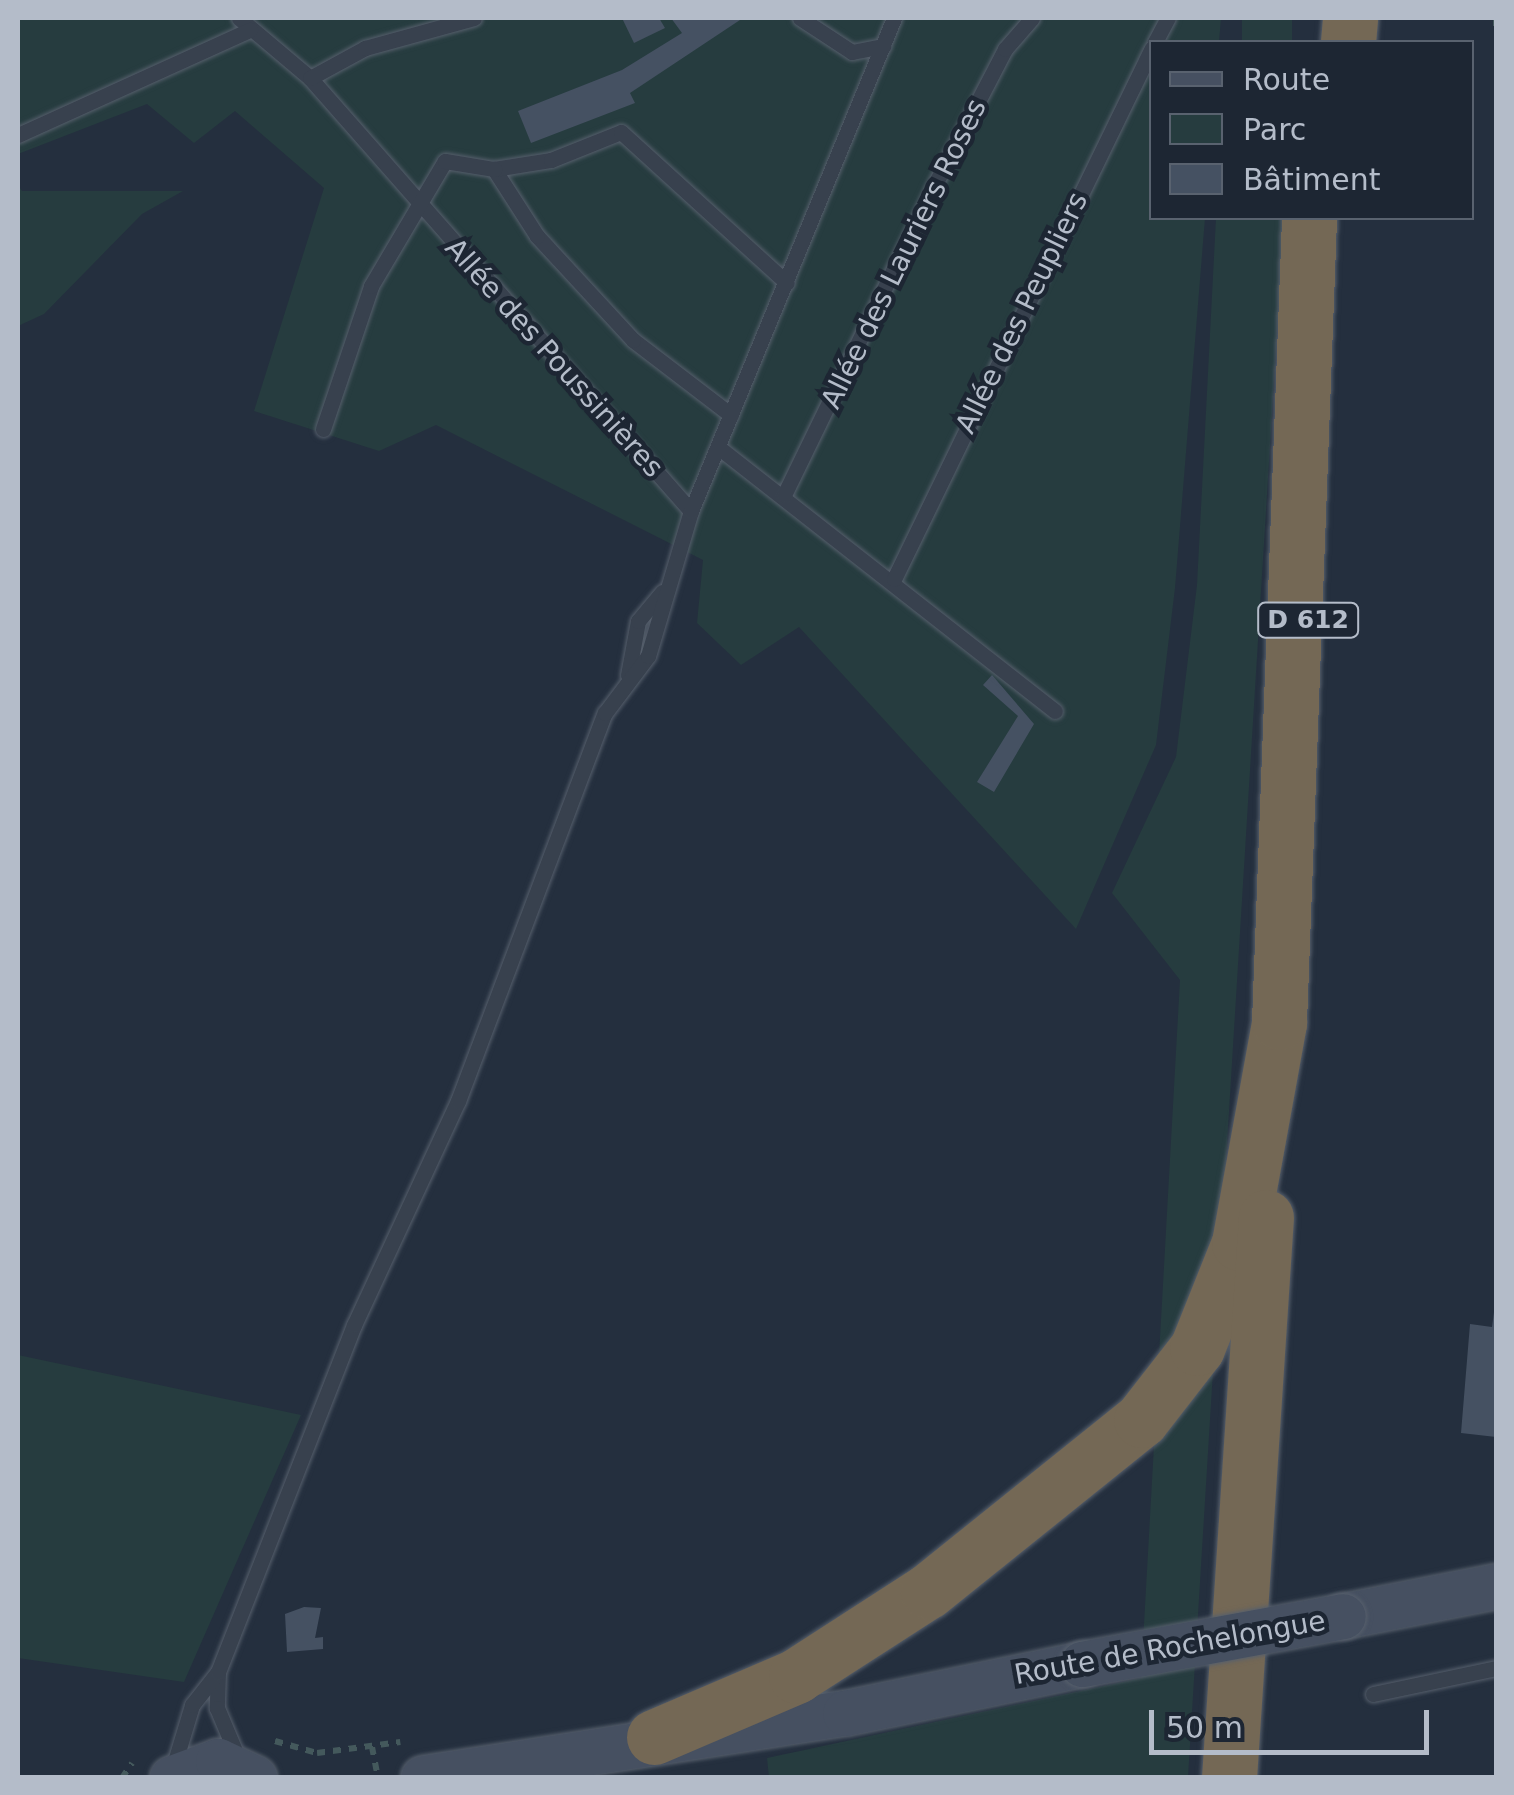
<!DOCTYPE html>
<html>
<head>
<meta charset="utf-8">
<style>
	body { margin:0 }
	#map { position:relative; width:1514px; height:1795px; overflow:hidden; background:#242f3e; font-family:"DejaVu Sans",sans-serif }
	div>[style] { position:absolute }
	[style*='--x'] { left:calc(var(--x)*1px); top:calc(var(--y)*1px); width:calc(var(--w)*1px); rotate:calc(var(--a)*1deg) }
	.green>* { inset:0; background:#263c3f; transform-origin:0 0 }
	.building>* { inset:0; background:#455162 }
	.path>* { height:6px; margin-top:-3px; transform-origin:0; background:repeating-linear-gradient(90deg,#44595c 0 8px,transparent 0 16px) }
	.roads { filter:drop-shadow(0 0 2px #565f6c) drop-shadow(0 0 2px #565f6c) }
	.lane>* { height:15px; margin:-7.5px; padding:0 7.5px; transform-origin:7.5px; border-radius:7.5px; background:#38414e }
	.secondary>* { height:45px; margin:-22.5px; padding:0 22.5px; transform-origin:22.5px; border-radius:22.5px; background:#465061 }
	.highway>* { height:55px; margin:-27.5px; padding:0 27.5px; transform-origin:27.5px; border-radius:27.5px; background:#746855 }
	.bridges { filter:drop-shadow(0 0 2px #565f6c) drop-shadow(0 0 2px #565f6c) }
	.secondary-bridge>* { height:45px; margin:-22.5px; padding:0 22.5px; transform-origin:22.5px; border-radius:22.5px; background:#465061 }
	span { translate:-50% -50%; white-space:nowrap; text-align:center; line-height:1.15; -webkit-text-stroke:9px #1d2633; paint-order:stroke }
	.shield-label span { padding:2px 8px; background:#1d2633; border:2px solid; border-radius:8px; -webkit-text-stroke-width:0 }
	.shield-label { font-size:25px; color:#b4bcc9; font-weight:700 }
	.street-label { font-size:28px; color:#b4bcc9 }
	.frame { position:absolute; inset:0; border:20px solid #b4bcc9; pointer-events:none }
	.legend { position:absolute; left:1149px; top:40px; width:325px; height:180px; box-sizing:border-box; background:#1d2633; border:2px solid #59626f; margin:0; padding:12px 18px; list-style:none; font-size:30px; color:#b4bcc9 }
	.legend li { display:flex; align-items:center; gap:20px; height:50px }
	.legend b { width:50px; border:2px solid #59626f }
	.scale { position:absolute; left:1149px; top:1710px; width:280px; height:45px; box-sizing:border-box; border:5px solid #b4bcc9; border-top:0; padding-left:12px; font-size:30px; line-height:35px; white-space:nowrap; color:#b4bcc9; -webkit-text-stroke:8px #1d2633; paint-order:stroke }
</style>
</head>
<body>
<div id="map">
	<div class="green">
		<div style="clip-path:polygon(18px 18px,1221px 18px,1219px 42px,1152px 42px,1152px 218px,1205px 218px,1175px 588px,1156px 745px,1076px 929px,799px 627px,741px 665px,697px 623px,703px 560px,436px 425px,379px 451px,254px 411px,324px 188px,235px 111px,194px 143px,147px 104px,18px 154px)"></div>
		<div style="left:1242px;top:18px;width:50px;height:24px"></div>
		<div style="clip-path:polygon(18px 185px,22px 191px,183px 191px,142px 214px,44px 314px,18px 326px)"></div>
		<div style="clip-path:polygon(1216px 218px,1284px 218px,1188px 1777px,769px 1778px,767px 1758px,1141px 1678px,1180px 980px,1112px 893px,1176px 757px,1197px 585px)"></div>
		<div style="clip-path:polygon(18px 1355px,301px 1415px,184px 1682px,18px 1658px)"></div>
	</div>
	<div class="building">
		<div style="clip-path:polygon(622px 18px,659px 18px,665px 28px,634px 43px)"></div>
		<div style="clip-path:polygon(671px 18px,743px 18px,630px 93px,635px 103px,531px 143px,518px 111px,622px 70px,682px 33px)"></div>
		<div style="clip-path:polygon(992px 675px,1034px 724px,994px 792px,977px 782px,1018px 716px,983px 685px)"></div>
		<div style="clip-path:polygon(1494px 1312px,1496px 1312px,1496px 1437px,1461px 1433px,1470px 1324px,1492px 1327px)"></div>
		<div style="clip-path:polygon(304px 1607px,321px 1608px,315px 1638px,323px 1637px,323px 1649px,287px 1652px,285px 1614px)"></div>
	</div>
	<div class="path">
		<div style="--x:1496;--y:18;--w:11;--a:90"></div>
		<div style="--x:275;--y:1741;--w:44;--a:15.9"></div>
		<div style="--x:317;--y:1753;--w:84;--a:-7.5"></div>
		<div style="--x:372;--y:1747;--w:32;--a:79"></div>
		<div style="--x:122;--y:1778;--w:18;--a:-56"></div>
	</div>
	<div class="roads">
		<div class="lane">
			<div style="--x:239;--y:18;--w:93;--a:40.2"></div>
			<div style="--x:310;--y:78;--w:577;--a:48.66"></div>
			<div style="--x:800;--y:18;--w:62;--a:33.2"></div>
			<div style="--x:852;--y:52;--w:32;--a:-11"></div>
			<div style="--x:1155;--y:42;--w:27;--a:-62"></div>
			<div style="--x:310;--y:78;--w:63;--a:-28.6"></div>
			<div style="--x:365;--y:48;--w:113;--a:-15.4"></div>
			<div style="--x:18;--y:135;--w:255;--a:-24.4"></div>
			<div style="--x:731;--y:415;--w:123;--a:-142.6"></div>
			<div style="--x:633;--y:340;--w:142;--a:-132.7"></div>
			<div style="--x:537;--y:236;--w:80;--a:-122.7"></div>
			<div style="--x:494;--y:169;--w:58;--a:-9"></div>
			<div style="--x:551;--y:160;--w:75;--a:-21.8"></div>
			<div style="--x:621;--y:132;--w:224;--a:42.3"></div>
			<div style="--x:323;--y:429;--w:151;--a:-71.4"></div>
			<div style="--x:371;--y:286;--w:145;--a:-59.4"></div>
			<div style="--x:445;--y:161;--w:50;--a:9.3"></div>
			<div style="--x:718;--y:447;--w:428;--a:38.1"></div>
			<div style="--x:784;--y:495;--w:341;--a:-64.1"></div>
			<div style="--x:933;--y:188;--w:157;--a:-62.6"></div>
			<div style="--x:1005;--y:49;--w:41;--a:-48.9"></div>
			<div style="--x:894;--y:579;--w:590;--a:-64.09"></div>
			<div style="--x:628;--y:675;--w:55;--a:-79.5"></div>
			<div style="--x:638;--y:621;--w:38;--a:-50"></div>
			<div style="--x:218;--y:1672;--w:36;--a:92"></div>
			<div style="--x:217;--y:1708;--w:54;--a:67.2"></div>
			<div style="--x:1373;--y:1694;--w:126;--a:-11.9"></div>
			<div style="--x:173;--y:1768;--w:66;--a:-73.2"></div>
			<div style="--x:192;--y:1705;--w:42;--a:-51.8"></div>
			<div style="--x:218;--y:1672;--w:373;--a:-68.6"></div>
			<div style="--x:354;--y:1325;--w:247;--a:-65.1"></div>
			<div style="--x:458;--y:1101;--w:415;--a:-69.3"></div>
			<div style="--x:605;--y:713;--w:71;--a:-53"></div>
			<div style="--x:648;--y:656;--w:151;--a:-73.5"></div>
			<div style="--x:691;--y:511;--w:533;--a:-67.62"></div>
		</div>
		<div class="secondary">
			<div style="--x:1343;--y:1616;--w:156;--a:-11.1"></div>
			<div style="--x:172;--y:1778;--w:49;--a:-20.3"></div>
			<div style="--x:218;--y:1761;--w:40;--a:25"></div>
			<div style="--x:423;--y:1778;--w:427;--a:-8.8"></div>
			<div style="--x:845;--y:1713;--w:242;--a:-11.7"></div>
		</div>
		<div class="highway">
			<div style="--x:1348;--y:42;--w:24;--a:-85"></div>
			<div style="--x:654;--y:1737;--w:155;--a:-23.2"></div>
			<div style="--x:796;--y:1676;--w:157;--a:-32.8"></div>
			<div style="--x:928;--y:1591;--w:273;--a:-38.8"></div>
			<div style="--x:1141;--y:1420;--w:91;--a:-52.1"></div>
			<div style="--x:1197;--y:1348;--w:113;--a:-68.2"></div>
			<div style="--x:1239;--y:1243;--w:225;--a:-79.7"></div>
			<div style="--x:1279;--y:1022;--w:805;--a:-87.86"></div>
			<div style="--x:1229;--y:1778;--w:562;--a:-86.23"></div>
		</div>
	</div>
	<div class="bridges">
		<div class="secondary-bridge">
			<div style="--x:1082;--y:1664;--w:265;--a:-10.4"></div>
		</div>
	</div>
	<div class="shield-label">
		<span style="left:1308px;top:620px">D 612</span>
	</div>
	<div class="street-label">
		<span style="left:904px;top:254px;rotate:-64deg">Allée des Lauriers Roses</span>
		<span style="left:1022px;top:313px;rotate:-64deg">Allée des Peupliers</span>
		<span style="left:554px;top:358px;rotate:48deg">Allée des Poussinières</span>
		<span style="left:1170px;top:1648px;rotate:-10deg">Route de Rochelongue</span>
	</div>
	<div class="frame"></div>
	<ul class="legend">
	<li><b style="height:12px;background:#465061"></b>Route</li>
	<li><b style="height:28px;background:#263c3f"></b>Parc</li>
	<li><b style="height:28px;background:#455162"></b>Bâtiment</li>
	</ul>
	<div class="scale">50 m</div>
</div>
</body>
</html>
